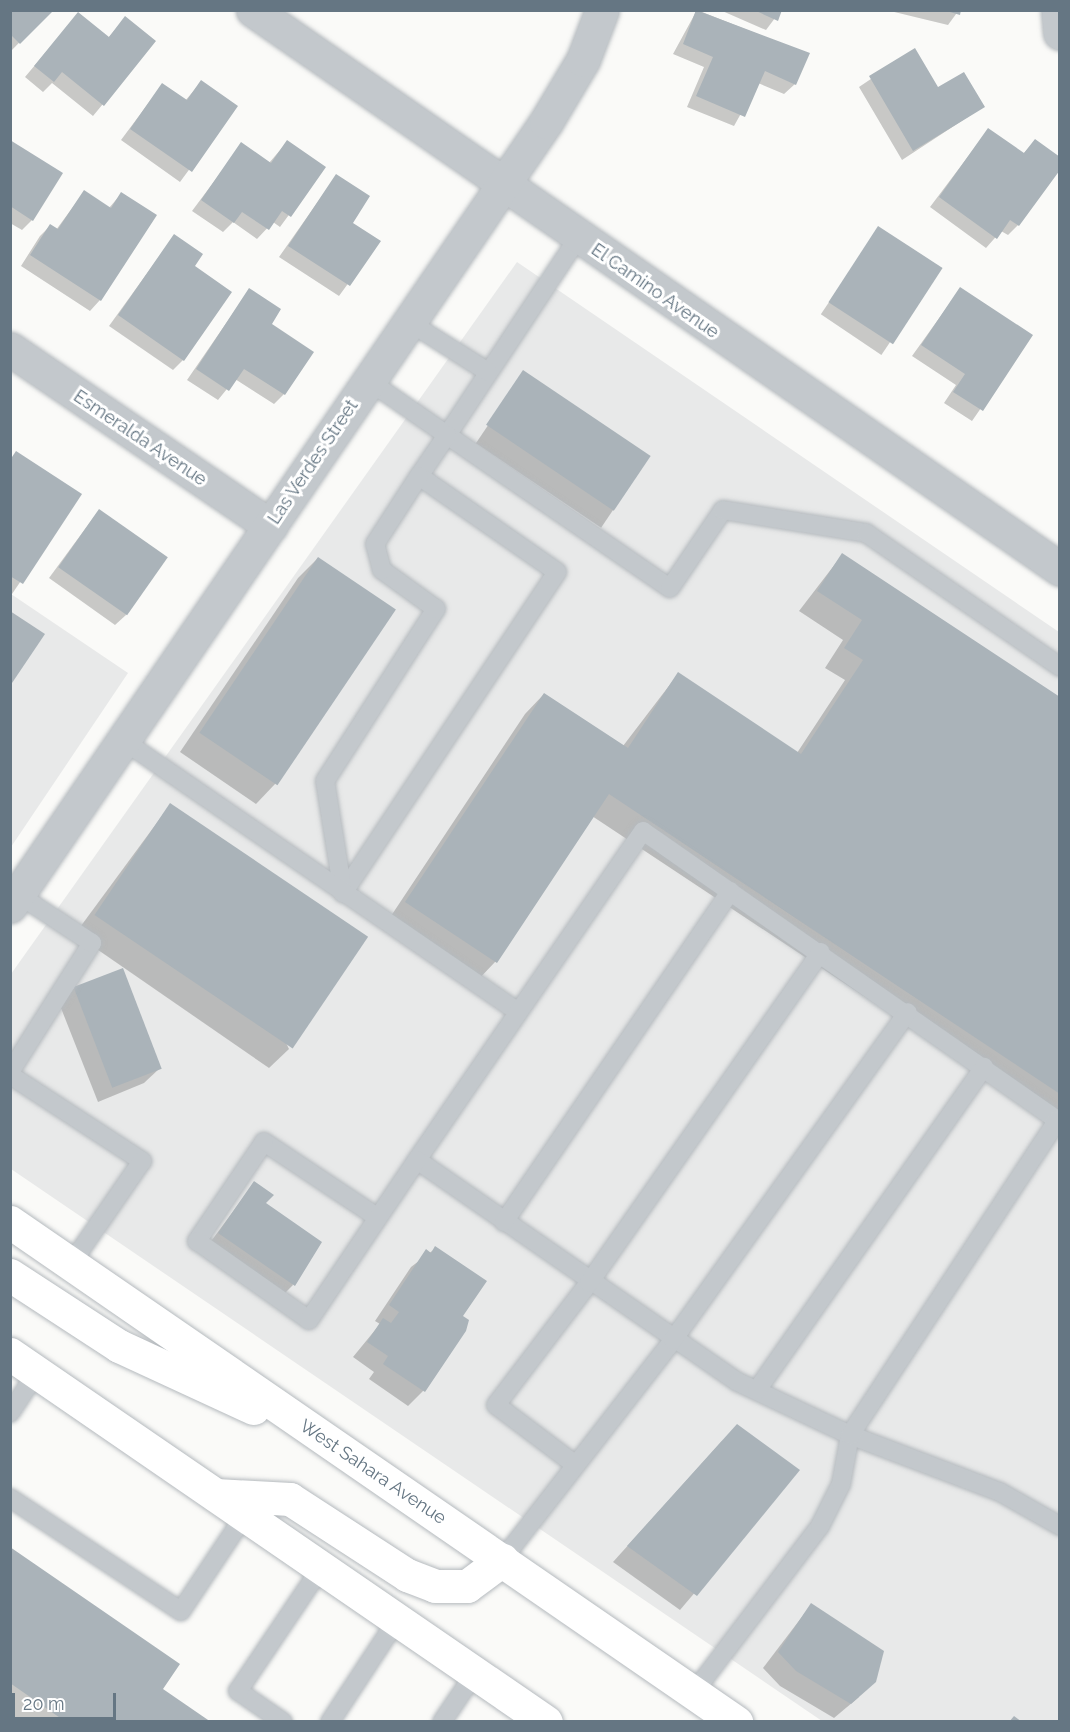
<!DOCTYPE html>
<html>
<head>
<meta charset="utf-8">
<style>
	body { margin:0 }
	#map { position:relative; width:1070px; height:1732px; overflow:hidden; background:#fafaf8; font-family:Raleway,sans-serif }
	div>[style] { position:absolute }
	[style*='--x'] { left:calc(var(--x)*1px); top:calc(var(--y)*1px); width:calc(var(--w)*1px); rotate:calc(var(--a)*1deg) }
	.built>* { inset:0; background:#e8e9e9 }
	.shadow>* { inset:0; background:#0003; transform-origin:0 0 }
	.building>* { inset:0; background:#aab3b9; transform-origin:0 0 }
	.roads { filter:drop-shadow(0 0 2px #b5babe) drop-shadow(0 0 2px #b5babe) }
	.lane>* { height:18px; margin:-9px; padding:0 9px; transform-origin:9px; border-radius:9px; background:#c3c8cc }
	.street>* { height:33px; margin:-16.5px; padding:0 16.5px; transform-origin:16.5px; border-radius:16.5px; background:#c3c8cc }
	.primary>* { height:33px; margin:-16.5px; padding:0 16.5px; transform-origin:16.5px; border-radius:16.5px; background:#fff }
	span { translate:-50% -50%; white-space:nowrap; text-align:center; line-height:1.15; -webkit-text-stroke:6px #fff; paint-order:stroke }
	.street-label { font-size:18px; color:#657683 }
	.frame { position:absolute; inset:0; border:12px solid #657683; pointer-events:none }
	.scale { position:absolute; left:12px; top:1693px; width:104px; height:27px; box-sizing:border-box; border:3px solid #657683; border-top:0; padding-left:8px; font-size:18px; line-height:21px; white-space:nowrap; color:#657683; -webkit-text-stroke:4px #fff; paint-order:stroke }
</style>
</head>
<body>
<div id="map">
	<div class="built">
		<div style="clip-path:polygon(517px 262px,1059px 632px,1059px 1721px,822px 1721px,11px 1169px,11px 974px)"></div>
		<div style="clip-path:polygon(11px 594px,128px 673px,11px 847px)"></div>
	</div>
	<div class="shadow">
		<div style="clip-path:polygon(10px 10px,51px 10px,10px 52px)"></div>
		<div style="clip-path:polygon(697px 10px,808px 54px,795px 84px,784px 94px,758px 83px,734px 126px,687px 107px,704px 67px,673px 54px)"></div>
		<div style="clip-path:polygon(720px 10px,781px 10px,766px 30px)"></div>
		<div style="clip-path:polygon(886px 10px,959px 10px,948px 25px)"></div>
		<div style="clip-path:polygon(78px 14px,108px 38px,125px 18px,154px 42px,93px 116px,52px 83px,43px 92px,25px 77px)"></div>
		<div style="clip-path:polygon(914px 50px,938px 89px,983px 107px,902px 160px,859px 87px)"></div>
		<div style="clip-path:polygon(201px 82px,236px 106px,180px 182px,121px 140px,162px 85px,185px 101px)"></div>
		<div style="clip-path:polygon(988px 130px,1023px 154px,1035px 141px,1060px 167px,1018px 225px,1008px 235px,1001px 231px,986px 248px,930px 207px)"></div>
		<div style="clip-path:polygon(10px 142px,32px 220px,22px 230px,10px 223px)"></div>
		<div style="clip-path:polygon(287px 142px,324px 167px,280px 227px,273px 222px,257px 239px,233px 222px,223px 232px,192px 211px,242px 144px,269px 163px)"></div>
		<div style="clip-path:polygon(336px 176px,351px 223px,379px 241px,339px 296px,279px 257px)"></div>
		<div style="clip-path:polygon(84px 192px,109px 208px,121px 194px,100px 300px,90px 311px,21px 266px,40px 236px,50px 226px,56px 230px)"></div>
		<div style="left:879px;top:228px;width:73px;height:104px;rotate:34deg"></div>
		<div style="clip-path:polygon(174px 236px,193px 267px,183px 360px,173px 370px,109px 326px)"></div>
		<div style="clip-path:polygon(960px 289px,1031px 336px,972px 421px,944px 403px,956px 385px,912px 356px)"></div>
		<div style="clip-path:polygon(249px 290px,270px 324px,284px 394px,274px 404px,235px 379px,218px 400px,187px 380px)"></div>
		<div style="left:524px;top:372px;width:151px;height:86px;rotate:34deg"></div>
		<div style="clip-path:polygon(10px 459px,80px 494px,12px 594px,10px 593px)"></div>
		<div style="clip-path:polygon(99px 510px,126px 615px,115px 625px,49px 578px)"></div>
		<div style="clip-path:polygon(842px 555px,1060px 699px,1060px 1126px,592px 816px,495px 962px,476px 982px,387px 922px,525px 714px,544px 694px,623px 746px,678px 674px,797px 753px,845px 680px,825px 668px,843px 640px,799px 611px)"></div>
		<div style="clip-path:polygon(318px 558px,275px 784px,256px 804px,180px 752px,298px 578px)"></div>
		<div style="clip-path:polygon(170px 805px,289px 1049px,269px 1068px,75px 934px)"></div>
		<div style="clip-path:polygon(74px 988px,160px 1068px,144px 1083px,98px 1102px,59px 1003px)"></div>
		<div style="clip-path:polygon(254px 1183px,293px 1285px,283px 1295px,209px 1244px)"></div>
		<div style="clip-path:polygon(436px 1248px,461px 1316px,423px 1391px,408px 1406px,369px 1379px,374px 1372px,353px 1357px,380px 1324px,375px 1321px,411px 1267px)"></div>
		<div style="clip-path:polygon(722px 1441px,798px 1471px,680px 1610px,613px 1562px)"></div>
		<div style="clip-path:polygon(10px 1552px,161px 1689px,208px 1722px,19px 1722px,10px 1716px)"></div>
		<div style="clip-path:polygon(811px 1605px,859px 1697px,834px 1718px,780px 1686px,763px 1668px)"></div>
	</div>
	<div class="building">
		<div style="clip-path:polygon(10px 10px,54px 10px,20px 44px,10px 34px)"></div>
		<div style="clip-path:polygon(696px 10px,810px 53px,796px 85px,765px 71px,745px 117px,696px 96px,713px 57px,683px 44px)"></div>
		<div style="clip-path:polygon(754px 10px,782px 10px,778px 21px)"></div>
		<div style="clip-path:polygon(943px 10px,961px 10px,960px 15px)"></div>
		<div style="clip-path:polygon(78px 12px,109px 37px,125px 16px,156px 41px,104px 106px,62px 72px,54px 82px,34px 66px)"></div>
		<div style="clip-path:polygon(915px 48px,938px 87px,964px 72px,985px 107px,913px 151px,869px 76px)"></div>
		<div style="clip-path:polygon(201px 80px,238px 106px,192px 172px,130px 129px,162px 83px,187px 100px)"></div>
		<div style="clip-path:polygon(988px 128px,1024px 153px,1035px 139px,1060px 157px,1060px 170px,1019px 226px,1010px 220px,997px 239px,939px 197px)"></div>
		<div style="clip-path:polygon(10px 140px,63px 173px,33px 221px,10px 206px)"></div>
		<div style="clip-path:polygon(287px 140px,326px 167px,291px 217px,282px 211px,269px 230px,242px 212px,234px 223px,201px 200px,241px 142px,271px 163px)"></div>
		<div style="clip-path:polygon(336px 174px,370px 196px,353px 223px,381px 241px,350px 286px,288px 246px)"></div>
		<div style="clip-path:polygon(84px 190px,111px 208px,121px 192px,157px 215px,101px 301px,30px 255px,50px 224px,58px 229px)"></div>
		<div style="left:878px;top:226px;width:77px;height:91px;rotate:33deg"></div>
		<div style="clip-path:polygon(174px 234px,203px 254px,195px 266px,232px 292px,184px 361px,118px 315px)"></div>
		<div style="clip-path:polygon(960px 287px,1033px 335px,983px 411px,953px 392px,965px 374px,921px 345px)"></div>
		<div style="clip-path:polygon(249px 288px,281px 309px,272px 324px,314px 352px,285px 395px,244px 369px,229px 391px,196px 369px)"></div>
		<div style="left:523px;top:370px;width:154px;height:66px;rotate:34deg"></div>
		<div style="clip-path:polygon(16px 451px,82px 494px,23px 584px,10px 576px,10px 460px)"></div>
		<div style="left:99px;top:509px;width:84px;height:71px;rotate:35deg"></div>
		<div style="clip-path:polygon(842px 553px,1060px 697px,1060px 1094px,609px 794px,497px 963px,405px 902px,544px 693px,628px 748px,678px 672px,801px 754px,863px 660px,844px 648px,862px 620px,817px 591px)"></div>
		<div style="left:318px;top:557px;width:94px;height:212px;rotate:34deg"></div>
		<div style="clip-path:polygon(10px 611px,45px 634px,10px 686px)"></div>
		<div style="left:170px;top:803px;width:239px;height:135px;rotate:34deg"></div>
		<div style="left:123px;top:968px;width:108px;height:53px;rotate:69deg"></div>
		<div style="clip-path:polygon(254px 1181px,274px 1195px,266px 1203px,322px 1242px,295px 1286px,218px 1233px)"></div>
		<div style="clip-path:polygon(435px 1246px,487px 1281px,463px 1316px,469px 1320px,466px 1331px,425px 1392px,383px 1364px,388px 1356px,367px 1342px,383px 1318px,391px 1323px,399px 1312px,389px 1305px,426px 1249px,431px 1253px)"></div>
		<div style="clip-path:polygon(737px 1424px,800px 1470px,697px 1596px,627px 1546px)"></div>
		<div style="clip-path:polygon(10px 1547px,180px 1664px,163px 1689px,211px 1722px,66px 1722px,10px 1683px)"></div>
		<div style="clip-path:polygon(811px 1603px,884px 1651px,876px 1682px,851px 1704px,796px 1671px,778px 1652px)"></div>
		<div style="clip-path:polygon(1014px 1716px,1022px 1722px,1009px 1722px)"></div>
	</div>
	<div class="roads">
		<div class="lane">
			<div style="--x:578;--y:238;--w:237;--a:123.6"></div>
			<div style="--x:447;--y:435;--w:270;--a:34.5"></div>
			<div style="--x:670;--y:588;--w:94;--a:-55.8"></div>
			<div style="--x:723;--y:510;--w:145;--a:9.1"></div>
			<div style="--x:866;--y:533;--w:236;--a:34.6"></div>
			<div style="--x:409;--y:322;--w:93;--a:32.3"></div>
			<div style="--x:369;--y:381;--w:95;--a:34.7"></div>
			<div style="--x:447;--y:435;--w:50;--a:124.3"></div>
			<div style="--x:419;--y:476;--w:168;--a:34.8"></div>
			<div style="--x:557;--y:572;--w:386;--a:123.7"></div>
			<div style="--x:343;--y:893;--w:113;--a:-99.1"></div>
			<div style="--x:325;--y:781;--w:205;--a:-57.2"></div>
			<div style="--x:436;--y:609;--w:67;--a:-144.2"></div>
			<div style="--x:382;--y:570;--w:27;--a:-105"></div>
			<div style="--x:375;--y:544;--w:81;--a:-57.1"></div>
			<div style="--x:124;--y:741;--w:475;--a:34.5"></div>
			<div style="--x:10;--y:1072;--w:153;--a:-57.6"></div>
			<div style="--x:92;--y:943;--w:87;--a:-146.7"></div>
			<div style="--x:10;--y:1075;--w:158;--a:33.1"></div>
			<div style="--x:142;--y:1161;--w:125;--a:124.6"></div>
			<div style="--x:1060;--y:1122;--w:508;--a:-145.09"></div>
			<div style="--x:643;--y:831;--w:399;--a:124.5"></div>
			<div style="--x:417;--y:1160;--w:390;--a:34.7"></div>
			<div style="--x:738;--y:1382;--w:124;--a:25.3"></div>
			<div style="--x:850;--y:1435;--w:160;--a:20.8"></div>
			<div style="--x:1000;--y:1492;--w:69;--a:29.5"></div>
			<div style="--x:377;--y:1217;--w:136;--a:-146.4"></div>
			<div style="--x:264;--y:1142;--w:120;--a:124.1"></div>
			<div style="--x:197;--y:1241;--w:137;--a:35.2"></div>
			<div style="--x:309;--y:1320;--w:193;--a:-56"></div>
			<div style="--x:504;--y:1222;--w:401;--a:-55.6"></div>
			<div style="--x:757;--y:1390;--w:395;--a:-54.9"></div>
			<div style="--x:10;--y:1413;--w:49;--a:-56.6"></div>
			<div style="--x:573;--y:1463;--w:96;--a:-143"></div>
			<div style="--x:496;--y:1405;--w:153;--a:-52.7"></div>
			<div style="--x:589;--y:1283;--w:404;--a:-55"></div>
			<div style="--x:10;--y:1498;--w:205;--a:33.5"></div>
			<div style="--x:181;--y:1611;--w:115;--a:-56.3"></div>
			<div style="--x:502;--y:1560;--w:279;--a:-52.1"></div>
			<div style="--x:673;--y:1340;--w:403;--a:-54.4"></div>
			<div style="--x:694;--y:1692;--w:208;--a:-52.8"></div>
			<div style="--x:820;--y:1526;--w:47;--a:-63.4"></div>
			<div style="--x:841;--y:1484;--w:50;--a:-79.6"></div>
			<div style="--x:850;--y:1435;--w:377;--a:-56.6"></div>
			<div style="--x:283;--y:1722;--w:55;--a:-145.4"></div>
			<div style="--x:238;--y:1691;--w:148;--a:-56"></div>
			<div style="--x:330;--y:1722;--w:122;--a:-56.7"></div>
			<div style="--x:442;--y:1722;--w:59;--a:-56"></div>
		</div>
		<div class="street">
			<div style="--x:253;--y:10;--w:982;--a:34.71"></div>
			<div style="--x:1058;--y:10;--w:23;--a:85"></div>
			<div style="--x:10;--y:349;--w:315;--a:34.2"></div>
			<div style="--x:10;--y:906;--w:950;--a:-55.64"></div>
			<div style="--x:546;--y:122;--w:72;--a:-59.2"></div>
			<div style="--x:583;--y:60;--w:53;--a:-69.2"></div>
		</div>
		<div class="primary">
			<div style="--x:10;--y:1222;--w:882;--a:34.56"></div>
			<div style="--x:10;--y:1275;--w:130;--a:33.1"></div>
			<div style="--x:119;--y:1346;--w:148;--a:24.8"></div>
			<div style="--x:10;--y:1354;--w:650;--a:34.47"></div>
			<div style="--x:216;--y:1495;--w:74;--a:3.1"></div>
			<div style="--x:290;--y:1499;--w:140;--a:33"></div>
			<div style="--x:407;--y:1575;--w:30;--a:21"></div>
			<div style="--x:435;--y:1586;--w:32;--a:0"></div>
			<div style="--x:467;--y:1586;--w:44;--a:-36.6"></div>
		</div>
	</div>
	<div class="street-label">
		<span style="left:655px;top:291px;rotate:35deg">El Camino Avenue</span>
		<span style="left:140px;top:438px;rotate:34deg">Esmeralda Avenue</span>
		<span style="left:313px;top:462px;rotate:-56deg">Las Verdes Street</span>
		<span style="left:373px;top:1472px;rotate:34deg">West Sahara Avenue</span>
	</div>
	<div class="frame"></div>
	<div class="scale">20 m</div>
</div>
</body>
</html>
